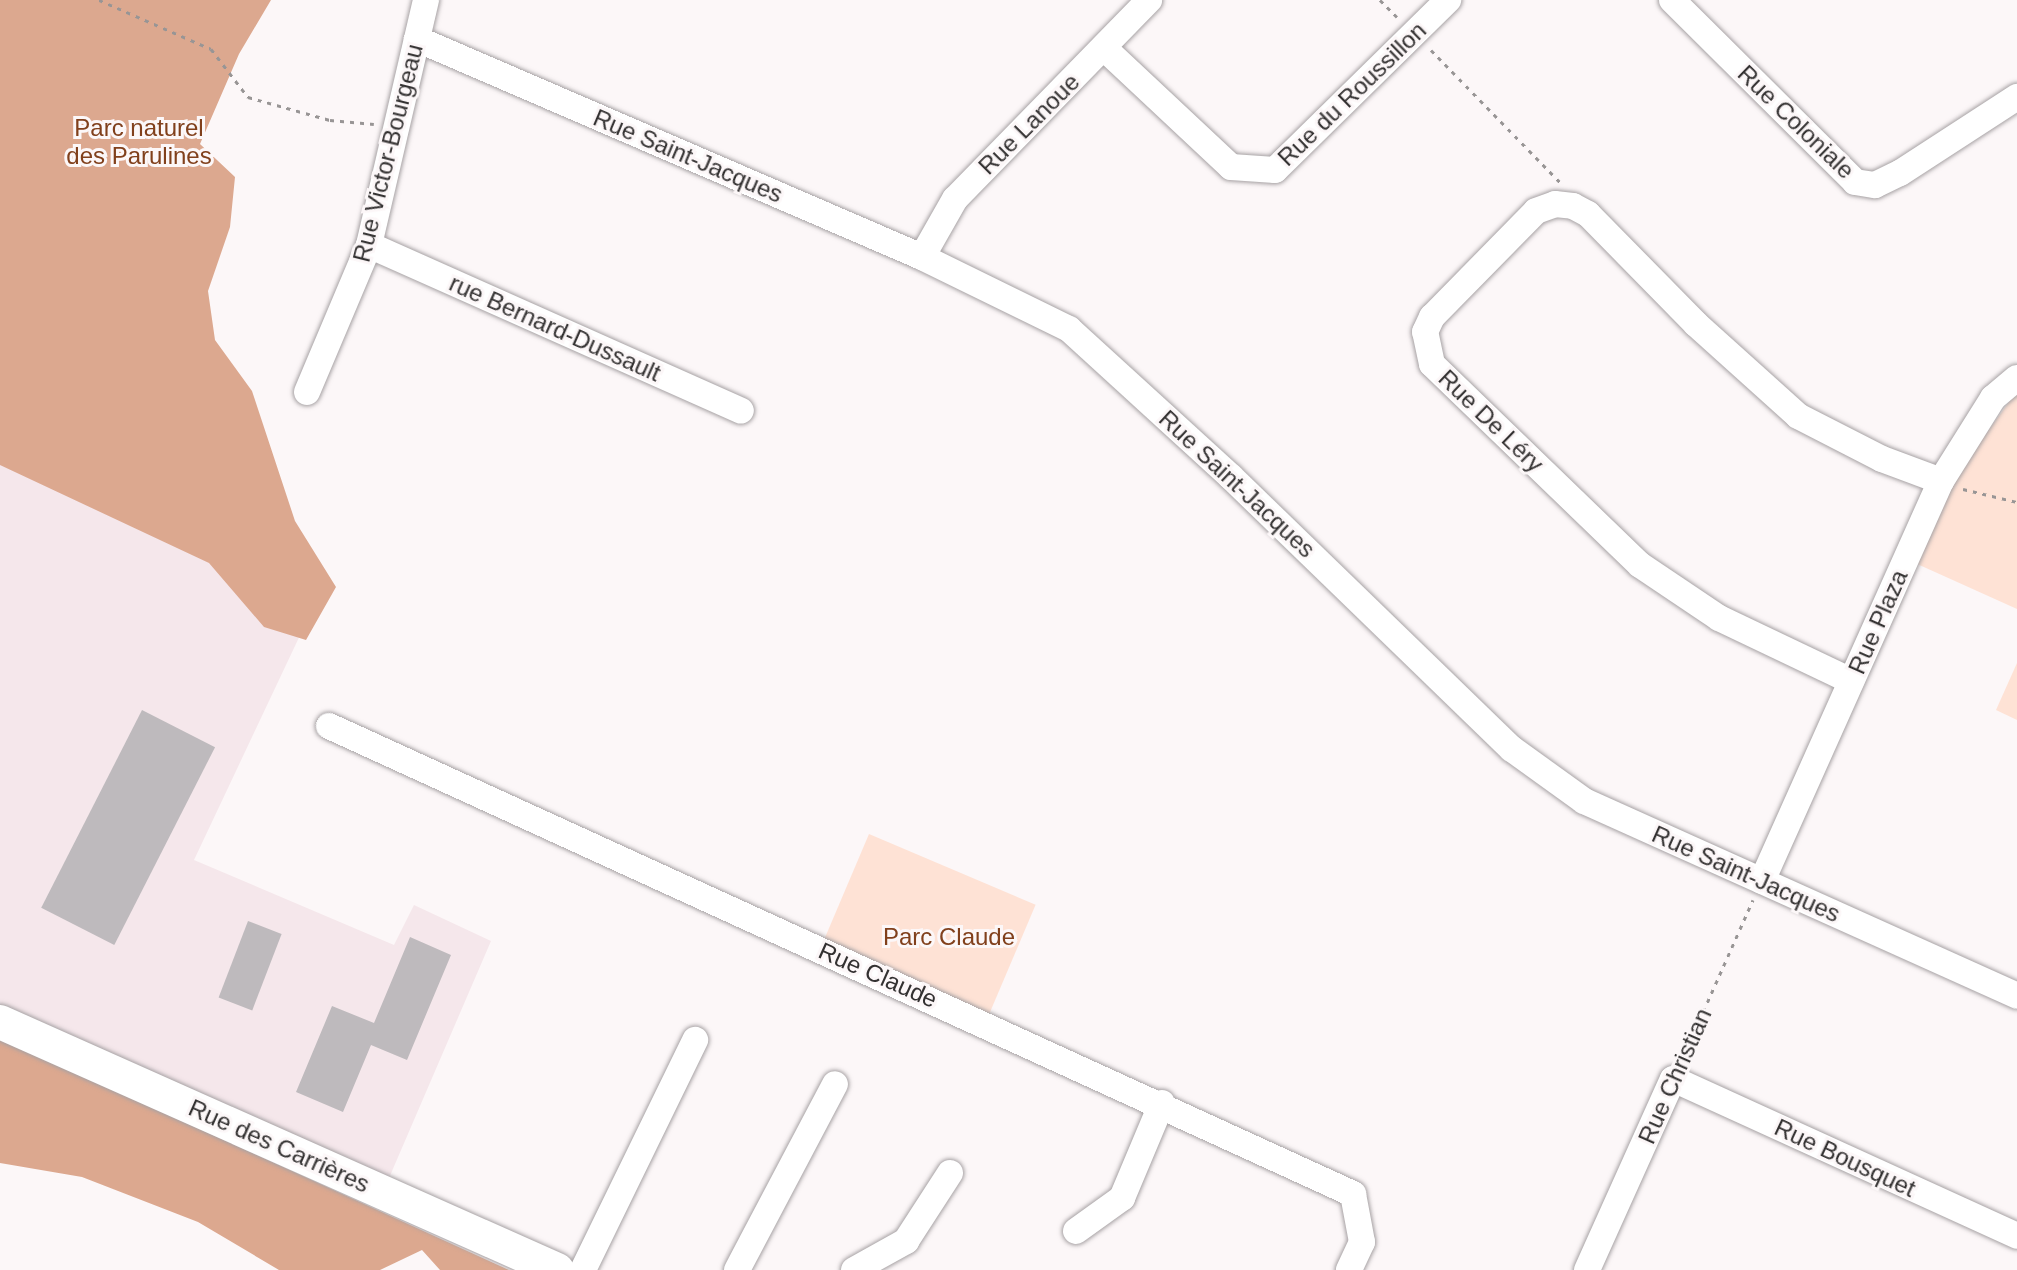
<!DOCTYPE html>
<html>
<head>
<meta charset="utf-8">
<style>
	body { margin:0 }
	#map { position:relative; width:2017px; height:1270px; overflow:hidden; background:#fcf7f8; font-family:Arial,sans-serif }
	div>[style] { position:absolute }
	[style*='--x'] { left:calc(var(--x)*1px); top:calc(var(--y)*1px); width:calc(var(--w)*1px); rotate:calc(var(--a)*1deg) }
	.built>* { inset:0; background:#f5e7eb }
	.green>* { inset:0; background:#fee2d5; transform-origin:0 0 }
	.forest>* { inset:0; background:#dca88f }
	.building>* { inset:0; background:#bebabd; transform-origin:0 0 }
	.path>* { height:3px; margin-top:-1.5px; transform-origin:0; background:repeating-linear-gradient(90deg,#989595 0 4px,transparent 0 10px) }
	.roads { filter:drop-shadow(0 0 2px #a7a2a4) drop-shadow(0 0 2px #a7a2a4) }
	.minor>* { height:26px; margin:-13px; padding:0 13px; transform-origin:13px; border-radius:13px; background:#fff }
	.major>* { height:34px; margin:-17px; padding:0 17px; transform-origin:17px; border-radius:17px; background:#fff }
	span { translate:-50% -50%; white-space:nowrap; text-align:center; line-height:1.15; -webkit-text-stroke:6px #fcf7f8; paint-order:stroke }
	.street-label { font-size:24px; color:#333131 }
	.park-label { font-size:24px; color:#81401c }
</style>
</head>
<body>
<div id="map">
	<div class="built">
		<div style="clip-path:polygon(0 450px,320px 593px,194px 860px,394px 945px,414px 905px,491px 941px,383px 1192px,0 1020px)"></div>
	</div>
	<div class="green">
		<div style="clip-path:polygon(2017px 391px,2017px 609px,1915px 563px,1953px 479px)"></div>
		<div style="clip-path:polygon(2017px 663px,2017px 720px,1996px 710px)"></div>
		<div style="left:869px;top:834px;width:181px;height:125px;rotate:23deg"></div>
	</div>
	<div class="forest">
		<div style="clip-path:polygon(0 0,271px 0,239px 54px,200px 144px,235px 177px,230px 227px,208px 291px,215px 340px,252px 391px,295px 521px,336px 587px,306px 640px,264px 627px,209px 563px,0 465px)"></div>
		<div style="clip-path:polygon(0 1038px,509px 1270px,440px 1270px,422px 1250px,380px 1270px,279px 1270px,198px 1222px,82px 1177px,0 1163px)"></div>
	</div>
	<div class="building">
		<div style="left:142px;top:710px;width:82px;height:222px;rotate:27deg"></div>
		<div style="left:248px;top:921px;width:36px;height:82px;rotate:21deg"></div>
		<div style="clip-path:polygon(410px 937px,451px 955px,407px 1060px,371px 1045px,343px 1112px,296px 1092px,332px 1006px,374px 1023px)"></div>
	</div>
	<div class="path">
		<div style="--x:99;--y:0;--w:122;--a:23.6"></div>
		<div style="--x:211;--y:49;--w:61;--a:52.4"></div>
		<div style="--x:248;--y:97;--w:85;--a:15.7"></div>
		<div style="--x:330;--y:120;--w:44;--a:5.2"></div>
		<div style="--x:1380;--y:0;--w:24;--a:45"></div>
		<div style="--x:1431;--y:50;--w:185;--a:45.7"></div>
		<div style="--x:1963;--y:489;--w:56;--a:13.5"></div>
		<div style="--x:1683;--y:1057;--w:172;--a:-66"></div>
	</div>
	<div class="roads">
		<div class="minor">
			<div style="--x:1672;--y:0;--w:258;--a:44.8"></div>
			<div style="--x:1855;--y:182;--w:20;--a:9"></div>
			<div style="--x:1875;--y:185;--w:28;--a:-26"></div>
			<div style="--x:1900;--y:173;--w:140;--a:-33"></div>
			<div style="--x:417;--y:39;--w:550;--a:23.35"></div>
			<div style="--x:922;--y:257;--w:164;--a:26.1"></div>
			<div style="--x:1069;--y:329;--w:219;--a:42.4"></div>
			<div style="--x:1231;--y:477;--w:391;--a:44.1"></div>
			<div style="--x:1512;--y:749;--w:89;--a:35.8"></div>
			<div style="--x:1584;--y:801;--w:475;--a:24.2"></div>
			<div style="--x:1104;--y:48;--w:174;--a:43.1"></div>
			<div style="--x:1231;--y:167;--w:44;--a:3.9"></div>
			<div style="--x:1275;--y:170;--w:243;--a:-44.5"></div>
			<div style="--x:369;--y:245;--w:407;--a:24"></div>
			<div style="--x:922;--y:257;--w:67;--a:-60.4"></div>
			<div style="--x:955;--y:199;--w:278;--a:-45.7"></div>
			<div style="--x:307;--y:392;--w:160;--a:-67.1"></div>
			<div style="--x:369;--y:245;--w:252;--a:-76.9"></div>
			<div style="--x:1851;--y:681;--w:146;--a:-154.5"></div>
			<div style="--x:1719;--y:618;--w:95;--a:-146.1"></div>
			<div style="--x:1640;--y:565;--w:289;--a:-136"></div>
			<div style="--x:1432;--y:364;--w:33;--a:-102"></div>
			<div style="--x:1425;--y:332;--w:17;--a:-65"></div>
			<div style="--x:1432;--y:317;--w:148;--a:-45.5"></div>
			<div style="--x:1536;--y:211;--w:20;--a:-20"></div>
			<div style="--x:1555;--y:204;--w:18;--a:6"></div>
			<div style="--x:1573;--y:206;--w:17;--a:28"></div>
			<div style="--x:1588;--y:214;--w:154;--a:45.5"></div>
			<div style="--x:1696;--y:324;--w:137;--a:42"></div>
			<div style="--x:1798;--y:416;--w:94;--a:27.1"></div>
			<div style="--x:1882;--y:459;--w:63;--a:20.4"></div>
			<div style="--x:329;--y:726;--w:1126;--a:24.56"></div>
			<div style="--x:1353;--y:1194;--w:49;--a:79.4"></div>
			<div style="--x:1362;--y:1242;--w:31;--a:115"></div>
			<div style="--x:1762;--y:881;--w:438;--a:-65.9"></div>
			<div style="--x:1941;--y:481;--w:98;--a:-57.9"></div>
			<div style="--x:1993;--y:398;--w:31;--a:-40"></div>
			<div style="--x:1076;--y:1231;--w:57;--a:-35.7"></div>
			<div style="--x:1122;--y:1198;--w:103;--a:-67.2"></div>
			<div style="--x:583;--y:1270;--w:256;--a:-64"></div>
			<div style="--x:737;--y:1270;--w:210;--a:-62.2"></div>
			<div style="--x:854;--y:1270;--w:60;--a:-29.1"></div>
			<div style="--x:906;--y:1241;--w:81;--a:-57.1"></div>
			<div style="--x:1587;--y:1270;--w:209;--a:-65.8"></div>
			<div style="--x:1673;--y:1079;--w:378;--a:24.5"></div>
		</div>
		<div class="major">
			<div style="--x:0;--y:1022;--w:610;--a:24"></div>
		</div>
	</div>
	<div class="street-label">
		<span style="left:1352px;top:94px;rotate:-44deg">Rue du Roussillon</span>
		<span style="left:1796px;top:122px;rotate:44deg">Rue Coloniale</span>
		<span style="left:1029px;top:124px;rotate:-45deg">Rue Lanoue</span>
		<span style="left:388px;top:153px;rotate:-76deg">Rue Victor-Bourgeau</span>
		<span style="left:688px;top:156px;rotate:23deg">Rue Saint-Jacques</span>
		<span style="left:555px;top:328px;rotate:24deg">rue Bernard-Dussault</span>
		<span style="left:1491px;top:421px;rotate:44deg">Rue De Léry</span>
		<span style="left:1237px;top:484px;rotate:43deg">Rue Saint-Jacques</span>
		<span style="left:1878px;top:622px;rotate:-66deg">Rue Plaza</span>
		<span style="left:1746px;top:874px;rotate:24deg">Rue Saint-Jacques</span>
		<span style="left:878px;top:975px;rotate:24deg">Rue Claude</span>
		<span style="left:1675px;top:1076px;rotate:-66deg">Rue Christian</span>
		<span style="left:279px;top:1146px;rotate:24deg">Rue des Carrières</span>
		<span style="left:1845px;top:1158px;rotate:25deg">Rue Bousquet</span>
	</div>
	<div class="park-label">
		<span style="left:139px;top:142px">Parc naturel<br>des Parulines</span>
		<span style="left:949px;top:937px">Parc Claude</span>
	</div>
</div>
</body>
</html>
